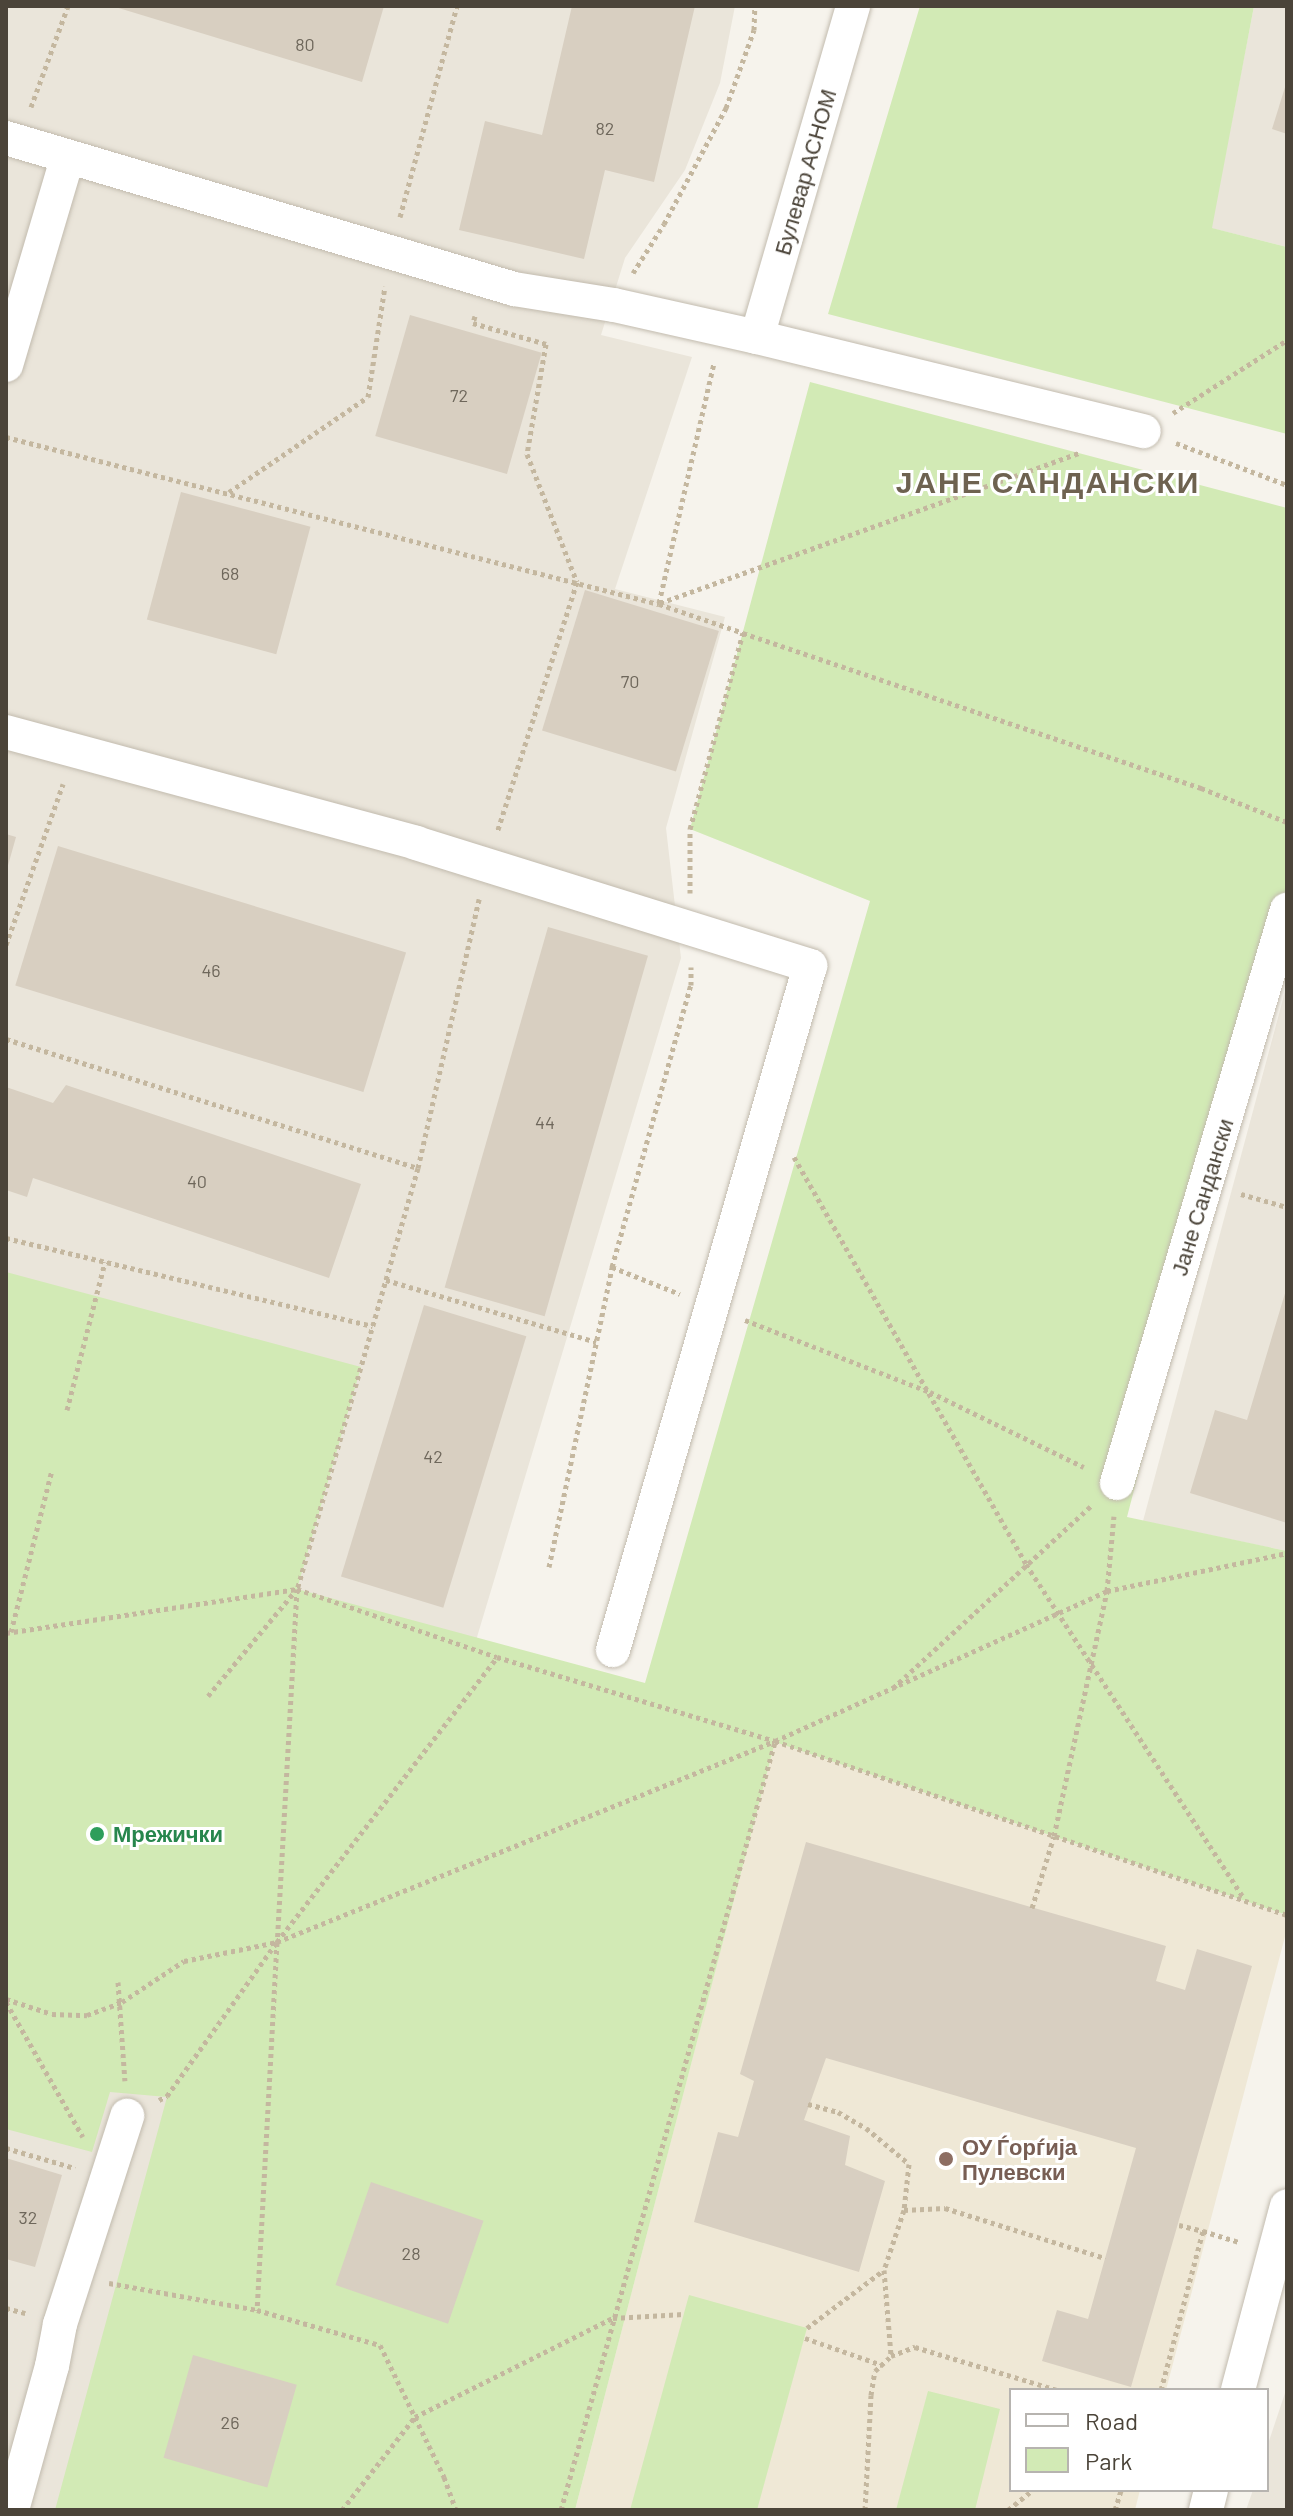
<!DOCTYPE html>
<html>
<head>
<meta charset="utf-8">
<style>
	body { margin:0 }
	#map { position:relative; width:1293px; height:2516px; overflow:hidden; background:#f6f3ec; font-family:Barlow,sans-serif }
	div>[style] { position:absolute }
	[style*='--x'] { left:calc(var(--x)*1px); top:calc(var(--y)*1px); width:calc(var(--w)*1px); rotate:calc(var(--a)*1deg) }
	.residential>* { inset:0; background:#eae5da }
	.education>* { inset:0; background:#efe8d6 }
	.green>* { inset:0; background:#d2eab5 }
	.building>* { inset:0; background:#d8cfc1; transform-origin:0 0 }
	.path>* { height:5px; margin-top:-2.5px; transform-origin:0; background:repeating-linear-gradient(90deg,#c4b79f 0 4px,transparent 0 8px) }
	.roads { filter:drop-shadow(0 0 2px #c2bbae) drop-shadow(0 0 2px #c2bbae) }
	.street>* { height:34px; margin:-17px; padding:0 17px; transform-origin:17px; border-radius:17px; background:#fff }
	.dots>* { width:22px; height:22px; translate:-50% -50%; box-sizing:border-box; border:4px solid #fff; border-radius:50% }
	span { translate:-50% -50%; white-space:nowrap; text-align:center; line-height:1.15; -webkit-text-stroke:6px #fff; paint-order:stroke }
	.number-label { font-size:18px; color:#6e675b }
	.number-label span { -webkit-text-stroke-width:0 }
	.street-label { font-size:22px; color:#4b4439 }
	.leisure-label { font-size:22px; color:#27864d; font-weight:700 }
	.left { translate:0 -50%; text-align:left }
	.education-label { font-size:22px; color:#785e54; font-weight:700 }
	.district-label { font-size:30px; color:#6e6250; font-weight:700; letter-spacing:2px }
	.frame { position:absolute; inset:0; border:8px solid #4b4439; pointer-events:none }
	.legend { position:absolute; left:1009px; top:2388px; width:260px; height:104px; box-sizing:border-box; background:#fff; border:2px solid #b7b4b0; margin:0; padding:10px 14px; list-style:none; font-size:24px; color:#4b4439 }
	.legend li { display:flex; align-items:center; gap:16px; height:40px }
	.legend b { width:40px; border:2px solid #b7b4b0 }
</style>
</head>
<body>
<div id="map">
	<div class="residential">
		<div style="clip-path:polygon(6px 6px,735px 6px,720px 83px,685px 170px,625px 258px,601px 335px,692px 357px,615px 589px,725px 617px,666px 828px,681px 958px,477px 1637px,575px 2510px,6px 2510px)"></div>
		<div style="clip-path:polygon(1254px 6px,1287px 6px,1287px 247px,1211px 228px)"></div>
		<div style="clip-path:polygon(1287px 984px,1287px 1551px,1143px 1521px)"></div>
		<div style="clip-path:polygon(1287px 2387px,1287px 2510px,1246px 2510px,1253px 2490px,1267px 2490px,1267px 2447px)"></div>
	</div>
	<div class="education">
		<div style="clip-path:polygon(775px 1741px,1287px 1915px,1287px 1929px,1166px 2390px,1011px 2390px,1011px 2490px,1140px 2490px,1135px 2510px,575px 2510px)"></div>
	</div>
	<div class="green">
		<div style="clip-path:polygon(920px 6px,1254px 6px,1212px 228px,1287px 247px,1287px 434px,828px 314px)"></div>
		<div style="clip-path:polygon(810px 382px,1287px 508px,1287px 902px,1127px 1517px,1287px 1551px,1287px 1915px,775px 1742px,575px 2510px,55px 2510px,167px 2097px,110px 2092px,92px 2152px,6px 2129px,6px 1272px,361px 1367px,297px 1589px,645px 1683px,870px 901px,690px 829px)"></div>
		<div style="clip-path:polygon(689px 2295px,807px 2328px,757px 2510px,630px 2510px)"></div>
		<div style="clip-path:polygon(928px 2391px,1000px 2409px,975px 2510px,896px 2510px)"></div>
	</div>
	<div class="building">
		<div style="clip-path:polygon(112px 6px,384px 6px,362px 82px)"></div>
		<div style="clip-path:polygon(572px 6px,695px 6px,654px 182px,605px 170px,584px 259px,459px 230px,485px 121px,542px 135px)"></div>
		<div style="clip-path:polygon(1286px 84px,1287px 84px,1287px 134px,1272px 129px)"></div>
		<div style="left:410px;top:315px;width:137px;height:126px;rotate:16deg"></div>
		<div style="left:181px;top:492px;width:134px;height:132px;rotate:15deg"></div>
		<div style="left:585px;top:590px;width:140px;height:147px;rotate:17deg"></div>
		<div style="clip-path:polygon(6px 834px,16px 837px,7px 869px,6px 868px)"></div>
		<div style="left:58px;top:846px;width:364px;height:146px;rotate:17deg"></div>
		<div style="left:548px;top:927px;width:104px;height:375px;rotate:16deg"></div>
		<div style="clip-path:polygon(66px 1085px,361px 1184px,329px 1278px,33px 1178px,27px 1197px,6px 1190px,6px 1087px,53px 1103px)"></div>
		<div style="clip-path:polygon(1286px 1290px,1287px 1290px,1287px 1523px,1190px 1493px,1215px 1410px,1247px 1420px)"></div>
		<div style="left:424px;top:1305px;width:107px;height:284px;rotate:17deg"></div>
		<div style="clip-path:polygon(806px 1842px,1166px 1946px,1156px 1981px,1185px 1990px,1197px 1949px,1252px 1966px,1131px 2387px,1042px 2361px,1057px 2310px,1088px 2319px,1136px 2148px,826px 2058px,804px 2120px,850px 2136px,845px 2165px,885px 2181px,859px 2272px,694px 2222px,718px 2132px,738px 2137px,754px 2081px,740px 2074px)"></div>
		<div style="clip-path:polygon(6px 2158px,62px 2175px,35px 2267px,6px 2259px)"></div>
		<div style="left:371px;top:2182px;width:119px;height:109px;rotate:19deg"></div>
		<div style="left:193px;top:2355px;width:108px;height:107px;rotate:16deg"></div>
	</div>
	<div class="path">
		<div style="--x:31;--y:107;--w:108;--a:-69.9"></div>
		<div style="--x:400;--y:217;--w:219;--a:-74.9"></div>
		<div style="--x:633;--y:273;--w:58;--a:-57.7"></div>
		<div style="--x:664;--y:224;--w:132;--a:-61.9"></div>
		<div style="--x:726;--y:108;--w:83;--a:-70.3"></div>
		<div style="--x:754;--y:30;--w:24;--a:-88"></div>
		<div style="--x:475;--y:316;--w:7;--a:106"></div>
		<div style="--x:473;--y:323;--w:76;--a:16"></div>
		<div style="--x:546;--y:344;--w:112;--a:99.8"></div>
		<div style="--x:527;--y:454;--w:137;--a:68.7"></div>
		<div style="--x:577;--y:582;--w:262;--a:107.7"></div>
		<div style="--x:1173;--y:413;--w:135;--a:-32.6"></div>
		<div style="--x:6;--y:437;--w:674;--a:14.35"></div>
		<div style="--x:659;--y:604;--w:89;--a:19"></div>
		<div style="--x:1176;--y:443;--w:119;--a:20.7"></div>
		<div style="--x:229;--y:492;--w:168;--a:-34.4"></div>
		<div style="--x:368;--y:397;--w:112;--a:-81.3"></div>
		<div style="--x:659;--y:603;--w:246;--a:-77.1"></div>
		<div style="--x:660;--y:603;--w:446;--a:-19.7"></div>
		<div style="--x:690;--y:893;--w:64;--a:-90"></div>
		<div style="--x:690;--y:829;--w:203;--a:-74.9"></div>
		<div style="--x:743;--y:633;--w:484;--a:18.7"></div>
		<div style="--x:1201;--y:788;--w:92;--a:21.6"></div>
		<div style="--x:6;--y:945;--w:171;--a:-70.5"></div>
		<div style="--x:6;--y:1039;--w:432;--a:17.4"></div>
		<div style="--x:418;--y:1168;--w:438;--a:106"></div>
		<div style="--x:297;--y:1589;--w:211;--a:18.8"></div>
		<div style="--x:497;--y:1657;--w:290;--a:16.8"></div>
		<div style="--x:775;--y:1741;--w:364;--a:-24.3"></div>
		<div style="--x:1107;--y:1591;--w:184;--a:-11.9"></div>
		<div style="--x:794;--y:1157;--w:468;--a:60.3"></div>
		<div style="--x:1026;--y:1564;--w:397;--a:56.9"></div>
		<div style="--x:418;--y:1168;--w:276;--a:-77.2"></div>
		<div style="--x:1241;--y:1194;--w:48;--a:15.8"></div>
		<div style="--x:6;--y:1238;--w:377;--a:13.5"></div>
		<div style="--x:612;--y:1267;--w:73;--a:21.7"></div>
		<div style="--x:386;--y:1280;--w:219;--a:16.4"></div>
		<div style="--x:745;--y:1320;--w:199;--a:21.3"></div>
		<div style="--x:930;--y:1392;--w:171;--a:26"></div>
		<div style="--x:67;--y:1410;--w:153;--a:-75.6"></div>
		<div style="--x:549;--y:1567;--w:307;--a:-78.1"></div>
		<div style="--x:612;--y:1267;--w:293;--a:-74.4"></div>
		<div style="--x:691;--y:985;--w:18;--a:-90"></div>
		<div style="--x:297;--y:1589;--w:354;--a:93.2"></div>
		<div style="--x:277;--y:1942;--w:537;--a:-21.98"></div>
		<div style="--x:775;--y:1741;--w:541;--a:18.77"></div>
		<div style="--x:11;--y:1632;--w:167;--a:-75.8"></div>
		<div style="--x:6;--y:1633;--w:294;--a:-8.6"></div>
		<div style="--x:893;--y:1688;--w:270;--a:-42.6"></div>
		<div style="--x:208;--y:1696;--w:138;--a:-50.3"></div>
		<div style="--x:1032;--y:1908;--w:75;--a:-73"></div>
		<div style="--x:1054;--y:1836;--w:251;--a:-77.8"></div>
		<div style="--x:1107;--y:1591;--w:75;--a:-84.7"></div>
		<div style="--x:118;--y:1982;--w:99;--a:86"></div>
		<div style="--x:6;--y:1999;--w:48;--a:18.1"></div>
		<div style="--x:52;--y:2014;--w:35;--a:2"></div>
		<div style="--x:87;--y:2015;--w:37;--a:-20"></div>
		<div style="--x:122;--y:2002;--w:74;--a:-33.5"></div>
		<div style="--x:184;--y:1961;--w:95;--a:-11.5"></div>
		<div style="--x:277;--y:1942;--w:369;--a:93.1"></div>
		<div style="--x:257;--y:2310;--w:128;--a:15.9"></div>
		<div style="--x:380;--y:2345;--w:147;--a:64.1"></div>
		<div style="--x:444;--y:2477;--w:35;--a:70"></div>
		<div style="--x:6;--y:2002;--w:155;--a:60.3"></div>
		<div style="--x:159;--y:2100;--w:9;--a:-27"></div>
		<div style="--x:167;--y:2096;--w:189;--a:-54.5"></div>
		<div style="--x:277;--y:1942;--w:360;--a:-52.3"></div>
		<div style="--x:808;--y:2104;--w:31;--a:15"></div>
		<div style="--x:838;--y:2112;--w:32;--a:30"></div>
		<div style="--x:866;--y:2128;--w:56;--a:39.9"></div>
		<div style="--x:909;--y:2164;--w:46;--a:96.2"></div>
		<div style="--x:904;--y:2210;--w:63;--a:108.4"></div>
		<div style="--x:884;--y:2270;--w:86;--a:85.3"></div>
		<div style="--x:6;--y:2148;--w:72;--a:16.2"></div>
		<div style="--x:904;--y:2210;--w:41;--a:-2.8"></div>
		<div style="--x:945;--y:2208;--w:168;--a:17.4"></div>
		<div style="--x:1179;--y:2225;--w:25;--a:14"></div>
		<div style="--x:109;--y:2283;--w:150;--a:10.3"></div>
		<div style="--x:6;--y:2308;--w:20;--a:15"></div>
		<div style="--x:807;--y:2328;--w:96;--a:-37"></div>
		<div style="--x:805;--y:2338;--w:82;--a:19.3"></div>
		<div style="--x:1161;--y:2390;--w:164;--a:-75.2"></div>
		<div style="--x:1203;--y:2231;--w:38;--a:17"></div>
		<div style="--x:342;--y:2510;--w:118;--a:-51.9"></div>
		<div style="--x:415;--y:2417;--w:221;--a:-26.6"></div>
		<div style="--x:613;--y:2318;--w:71;--a:-3.2"></div>
		<div style="--x:561;--y:2510;--w:797;--a:-74.43"></div>
		<div style="--x:865;--y:2510;--w:115;--a:-87"></div>
		<div style="--x:871;--y:2395;--w:24;--a:-81"></div>
		<div style="--x:875;--y:2371;--w:22;--a:-43"></div>
		<div style="--x:891;--y:2356;--w:26;--a:-21"></div>
		<div style="--x:915;--y:2347;--w:148;--a:16.8"></div>
		<div style="--x:1008;--y:2510;--w:32;--a:-39"></div>
		<div style="--x:1115;--y:2510;--w:21;--a:-73"></div>
	</div>
	<div class="roads">
		<div class="street">
			<div style="--x:6;--y:138;--w:530;--a:16.55"></div>
			<div style="--x:514;--y:289;--w:101;--a:9.1"></div>
			<div style="--x:614;--y:305;--w:147;--a:12.6"></div>
			<div style="--x:757;--y:337;--w:398;--a:13.7"></div>
			<div style="--x:757;--y:337;--w:345;--a:-73.8"></div>
			<div style="--x:6;--y:365;--w:215;--a:-73.5"></div>
			<div style="--x:6;--y:732;--w:425;--a:15.1"></div>
			<div style="--x:416;--y:843;--w:413;--a:17.3"></div>
			<div style="--x:810;--y:966;--w:712;--a:106.07"></div>
			<div style="--x:1117;--y:1483;--w:598;--a:-73.48"></div>
			<div style="--x:1238;--y:2390;--w:190;--a:-75.1"></div>
			<div style="--x:12;--y:2510;--w:149;--a:-74.5"></div>
			<div style="--x:52;--y:2366;--w:43;--a:-79.2"></div>
			<div style="--x:60;--y:2324;--w:219;--a:-72.1"></div>
			<div style="--x:1206;--y:2510;--w:21;--a:-76"></div>
		</div>
	</div>
	<div class="dots">
		<div style="left:97px;top:1834px;background:#2e9e5b"></div>
		<div style="left:946px;top:2159px;background:#8d6e63"></div>
	</div>
	<div class="number-label">
		<span style="left:305px;top:44px">80</span>
		<span style="left:605px;top:128px">82</span>
		<span style="left:459px;top:395px">72</span>
		<span style="left:230px;top:573px">68</span>
		<span style="left:630px;top:681px">70</span>
		<span style="left:211px;top:970px">46</span>
		<span style="left:545px;top:1122px">44</span>
		<span style="left:197px;top:1181px">40</span>
		<span style="left:433px;top:1456px">42</span>
		<span style="left:28px;top:2217px">32</span>
		<span style="left:411px;top:2253px">28</span>
		<span style="left:230px;top:2422px">26</span>
	</div>
	<div class="street-label">
		<span style="left:805px;top:172px;rotate:-74deg">Булевар АСНОМ</span>
		<span style="left:1202px;top:1197px;rotate:-73deg">Јане Сандански</span>
	</div>
	<div class="leisure-label">
		<span class="left" style="left:113px;top:1834px">Мрежички</span>
	</div>
	<div class="education-label">
		<span class="left" style="left:962px;top:2159px">ОУ Ѓорѓија<br>Пулевски</span>
	</div>
	<div class="district-label">
		<span style="left:1048px;top:481px">ЈАНЕ САНДАНСКИ</span>
	</div>
	<div class="frame"></div>
	<ul class="legend">
	<li><b style="height:10px;background:#fff"></b>Road</li>
	<li><b style="height:22px;background:#d2eab5"></b>Park</li>
	</ul>
</div>
</body>
</html>
